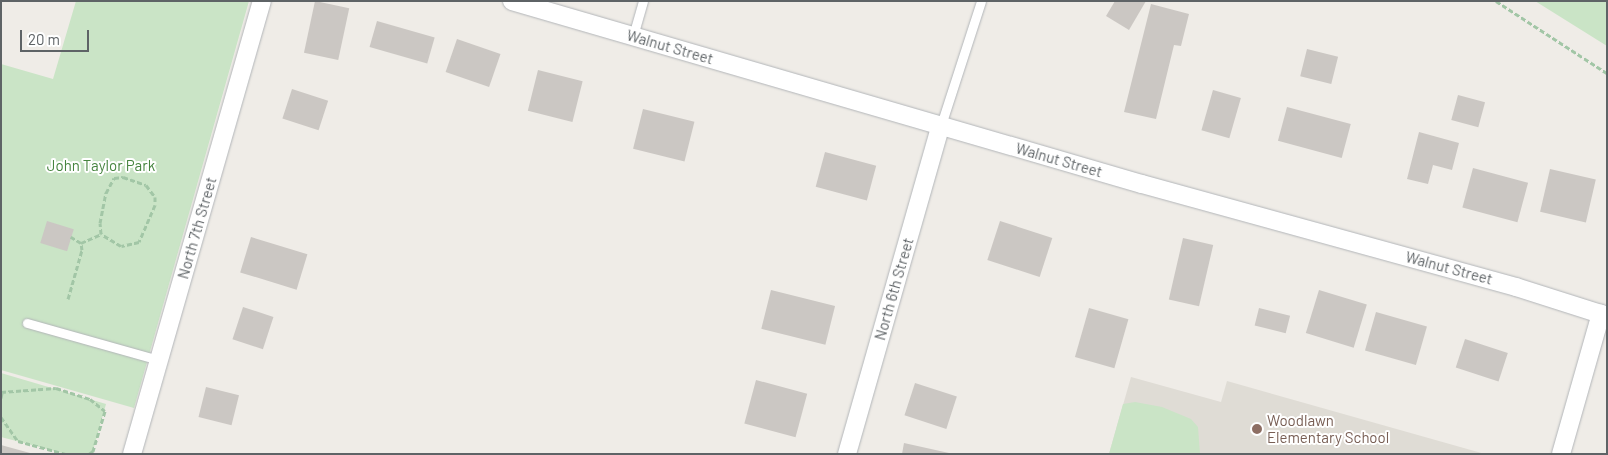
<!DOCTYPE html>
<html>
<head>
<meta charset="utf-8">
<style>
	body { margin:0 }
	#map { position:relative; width:1608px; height:455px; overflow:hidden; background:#efece7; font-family:Barlow,sans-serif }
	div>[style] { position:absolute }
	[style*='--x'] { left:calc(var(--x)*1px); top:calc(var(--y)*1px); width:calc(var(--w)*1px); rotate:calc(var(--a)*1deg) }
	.education>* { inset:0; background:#dfdcd5 }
	.green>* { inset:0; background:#cae4c6 }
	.building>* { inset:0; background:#cbc7c3; transform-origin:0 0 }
	.path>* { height:3px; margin-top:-1.5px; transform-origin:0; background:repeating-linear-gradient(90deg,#a2c6a6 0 5px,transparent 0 7.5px) }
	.roads { filter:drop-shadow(0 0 1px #b2b5b8) drop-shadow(0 0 1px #b2b5b8) }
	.lane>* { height:9px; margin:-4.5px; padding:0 4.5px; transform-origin:4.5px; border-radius:4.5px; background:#fff }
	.street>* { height:18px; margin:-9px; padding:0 9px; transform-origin:9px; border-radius:9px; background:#fff }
	.dots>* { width:14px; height:14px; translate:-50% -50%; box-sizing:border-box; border:2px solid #fff; border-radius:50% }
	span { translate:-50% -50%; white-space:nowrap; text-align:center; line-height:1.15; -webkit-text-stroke:4px #fff; paint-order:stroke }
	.street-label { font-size:15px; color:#5e6366 }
	.park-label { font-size:15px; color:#46843f }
	.education-label { font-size:15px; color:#785e54 }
	.left { translate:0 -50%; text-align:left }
	.frame { position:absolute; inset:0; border:2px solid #5e6366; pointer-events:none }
	.scale { position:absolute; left:20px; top:30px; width:69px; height:22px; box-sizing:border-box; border:2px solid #5e6366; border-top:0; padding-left:6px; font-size:15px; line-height:18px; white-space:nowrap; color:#5e6366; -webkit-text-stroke:4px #fff; paint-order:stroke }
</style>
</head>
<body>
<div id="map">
	<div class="education">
		<div style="clip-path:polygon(1131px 377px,1221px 402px,1227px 381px,1485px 454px,1109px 454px)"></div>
	</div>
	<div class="green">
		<div style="clip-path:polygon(76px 1px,249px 1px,134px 408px,1px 370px,1px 64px,53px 79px)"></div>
		<div style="clip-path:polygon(1535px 1px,1607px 1px,1607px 46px)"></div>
		<div style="clip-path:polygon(1px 373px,106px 404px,92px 454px,66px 454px,1px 437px)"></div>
		<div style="clip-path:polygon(1135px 402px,1162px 407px,1191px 419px,1198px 427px,1200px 454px,1109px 454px,1123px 404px)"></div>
	</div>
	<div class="building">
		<div style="left:315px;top:1px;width:35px;height:53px;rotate:12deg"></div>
		<div style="clip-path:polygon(1115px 1px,1146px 1px,1129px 30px,1106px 16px)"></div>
		<div style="clip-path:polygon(1151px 4px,1189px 14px,1181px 46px,1174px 45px,1156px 119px,1124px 112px)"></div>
		<div style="left:377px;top:21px;width:60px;height:27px;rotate:16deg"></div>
		<div style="left:457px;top:39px;width:46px;height:35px;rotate:19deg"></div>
		<div style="left:1307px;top:49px;width:32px;height:28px;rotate:14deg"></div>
		<div style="left:538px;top:70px;width:46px;height:42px;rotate:14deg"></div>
		<div style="left:292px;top:89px;width:38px;height:31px;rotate:18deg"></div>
		<div style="left:1213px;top:90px;width:29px;height:42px;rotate:16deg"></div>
		<div style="left:1458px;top:95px;width:28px;height:26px;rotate:15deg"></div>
		<div style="left:1287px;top:107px;width:66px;height:35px;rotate:15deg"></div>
		<div style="left:643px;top:109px;width:53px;height:41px;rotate:14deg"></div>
		<div style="clip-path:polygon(1419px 132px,1459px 143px,1452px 170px,1433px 165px,1428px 184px,1407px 179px)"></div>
		<div style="left:825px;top:152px;width:53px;height:36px;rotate:15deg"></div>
		<div style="left:1473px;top:168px;width:57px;height:41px;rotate:15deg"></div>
		<div style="left:1550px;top:169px;width:47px;height:44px;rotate:13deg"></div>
		<div style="left:47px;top:221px;width:28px;height:23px;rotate:17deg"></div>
		<div style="left:1000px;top:221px;width:55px;height:41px;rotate:18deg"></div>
		<div style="left:251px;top:237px;width:59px;height:37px;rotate:17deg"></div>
		<div style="left:1183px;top:238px;width:31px;height:63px;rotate:13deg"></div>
		<div style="left:771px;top:290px;width:66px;height:40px;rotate:14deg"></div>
		<div style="left:1319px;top:290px;width:50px;height:45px;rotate:17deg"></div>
		<div style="left:243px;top:307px;width:32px;height:34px;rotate:18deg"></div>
		<div style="left:1089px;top:308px;width:41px;height:51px;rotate:16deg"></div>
		<div style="left:1259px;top:308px;width:32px;height:18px;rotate:14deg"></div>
		<div style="left:1376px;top:312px;width:53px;height:40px;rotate:16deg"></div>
		<div style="left:1465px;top:339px;width:45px;height:30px;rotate:18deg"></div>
		<div style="left:756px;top:380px;width:53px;height:45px;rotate:15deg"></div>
		<div style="left:915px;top:383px;width:44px;height:34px;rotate:18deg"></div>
		<div style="left:206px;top:387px;width:34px;height:31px;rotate:14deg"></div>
		<div style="clip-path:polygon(904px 443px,949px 453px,949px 454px,902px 454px)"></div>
		<div style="clip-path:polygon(1px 445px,30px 453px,29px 454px,1px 454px)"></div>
	</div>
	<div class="path">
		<div style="--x:1496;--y:1;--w:132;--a:33"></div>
		<div style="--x:81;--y:243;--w:22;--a:-24"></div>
		<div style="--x:101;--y:234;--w:11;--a:-95"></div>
		<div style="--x:100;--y:223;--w:31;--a:-79"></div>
		<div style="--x:106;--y:193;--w:17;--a:-62"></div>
		<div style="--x:114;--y:178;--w:9;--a:-6"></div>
		<div style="--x:123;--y:177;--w:24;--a:19"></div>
		<div style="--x:146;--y:185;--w:15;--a:53"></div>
		<div style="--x:155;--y:197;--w:8;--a:90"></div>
		<div style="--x:155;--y:205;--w:40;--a:113.4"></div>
		<div style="--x:139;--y:242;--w:18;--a:167"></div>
		<div style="--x:121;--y:246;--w:23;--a:-149"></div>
		<div style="--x:68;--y:299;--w:51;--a:-74.1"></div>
		<div style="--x:82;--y:250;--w:7;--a:-98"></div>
		<div style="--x:81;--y:243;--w:12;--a:-149"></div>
		<div style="--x:1;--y:392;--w:55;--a:-4.2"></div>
		<div style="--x:56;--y:388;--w:36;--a:18"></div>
		<div style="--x:90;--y:399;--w:19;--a:39"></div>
		<div style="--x:105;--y:411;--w:42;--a:106.7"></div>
		<div style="--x:93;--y:451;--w:5;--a:143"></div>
		<div style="--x:1;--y:398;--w:5;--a:-79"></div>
		<div style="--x:1;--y:417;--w:29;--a:55"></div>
		<div style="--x:18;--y:441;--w:50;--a:15.2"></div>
	</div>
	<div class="roads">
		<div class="lane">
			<div style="--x:633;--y:36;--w:36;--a:-74"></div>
			<div style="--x:941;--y:125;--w:130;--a:-72.1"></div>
			<div style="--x:27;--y:323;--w:137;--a:15.7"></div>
		</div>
		<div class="street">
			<div style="--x:512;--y:1;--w:656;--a:16.2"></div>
			<div style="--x:1142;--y:184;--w:388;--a:15.4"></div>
			<div style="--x:1516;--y:287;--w:96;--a:17.7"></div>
			<div style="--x:132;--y:454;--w:471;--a:-74"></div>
			<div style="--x:847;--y:454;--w:342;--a:-74.1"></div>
			<div style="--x:1561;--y:454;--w:146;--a:-74.1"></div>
		</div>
	</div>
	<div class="dots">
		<div style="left:1257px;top:429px;background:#8d6e63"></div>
	</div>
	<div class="street-label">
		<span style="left:670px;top:47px;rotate:16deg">Walnut Street</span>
		<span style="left:1059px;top:160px;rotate:16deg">Walnut Street</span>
		<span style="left:197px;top:228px;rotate:-74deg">North 7th Street</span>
		<span style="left:1449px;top:268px;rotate:15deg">Walnut Street</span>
		<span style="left:894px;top:289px;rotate:-74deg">North 6th Street</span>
	</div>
	<div class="park-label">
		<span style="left:101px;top:166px">John Taylor Park</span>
	</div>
	<div class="education-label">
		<span class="left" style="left:1267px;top:429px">Woodlawn<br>Elementary School</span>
	</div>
	<div class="frame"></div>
	<div class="scale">20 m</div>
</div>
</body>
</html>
